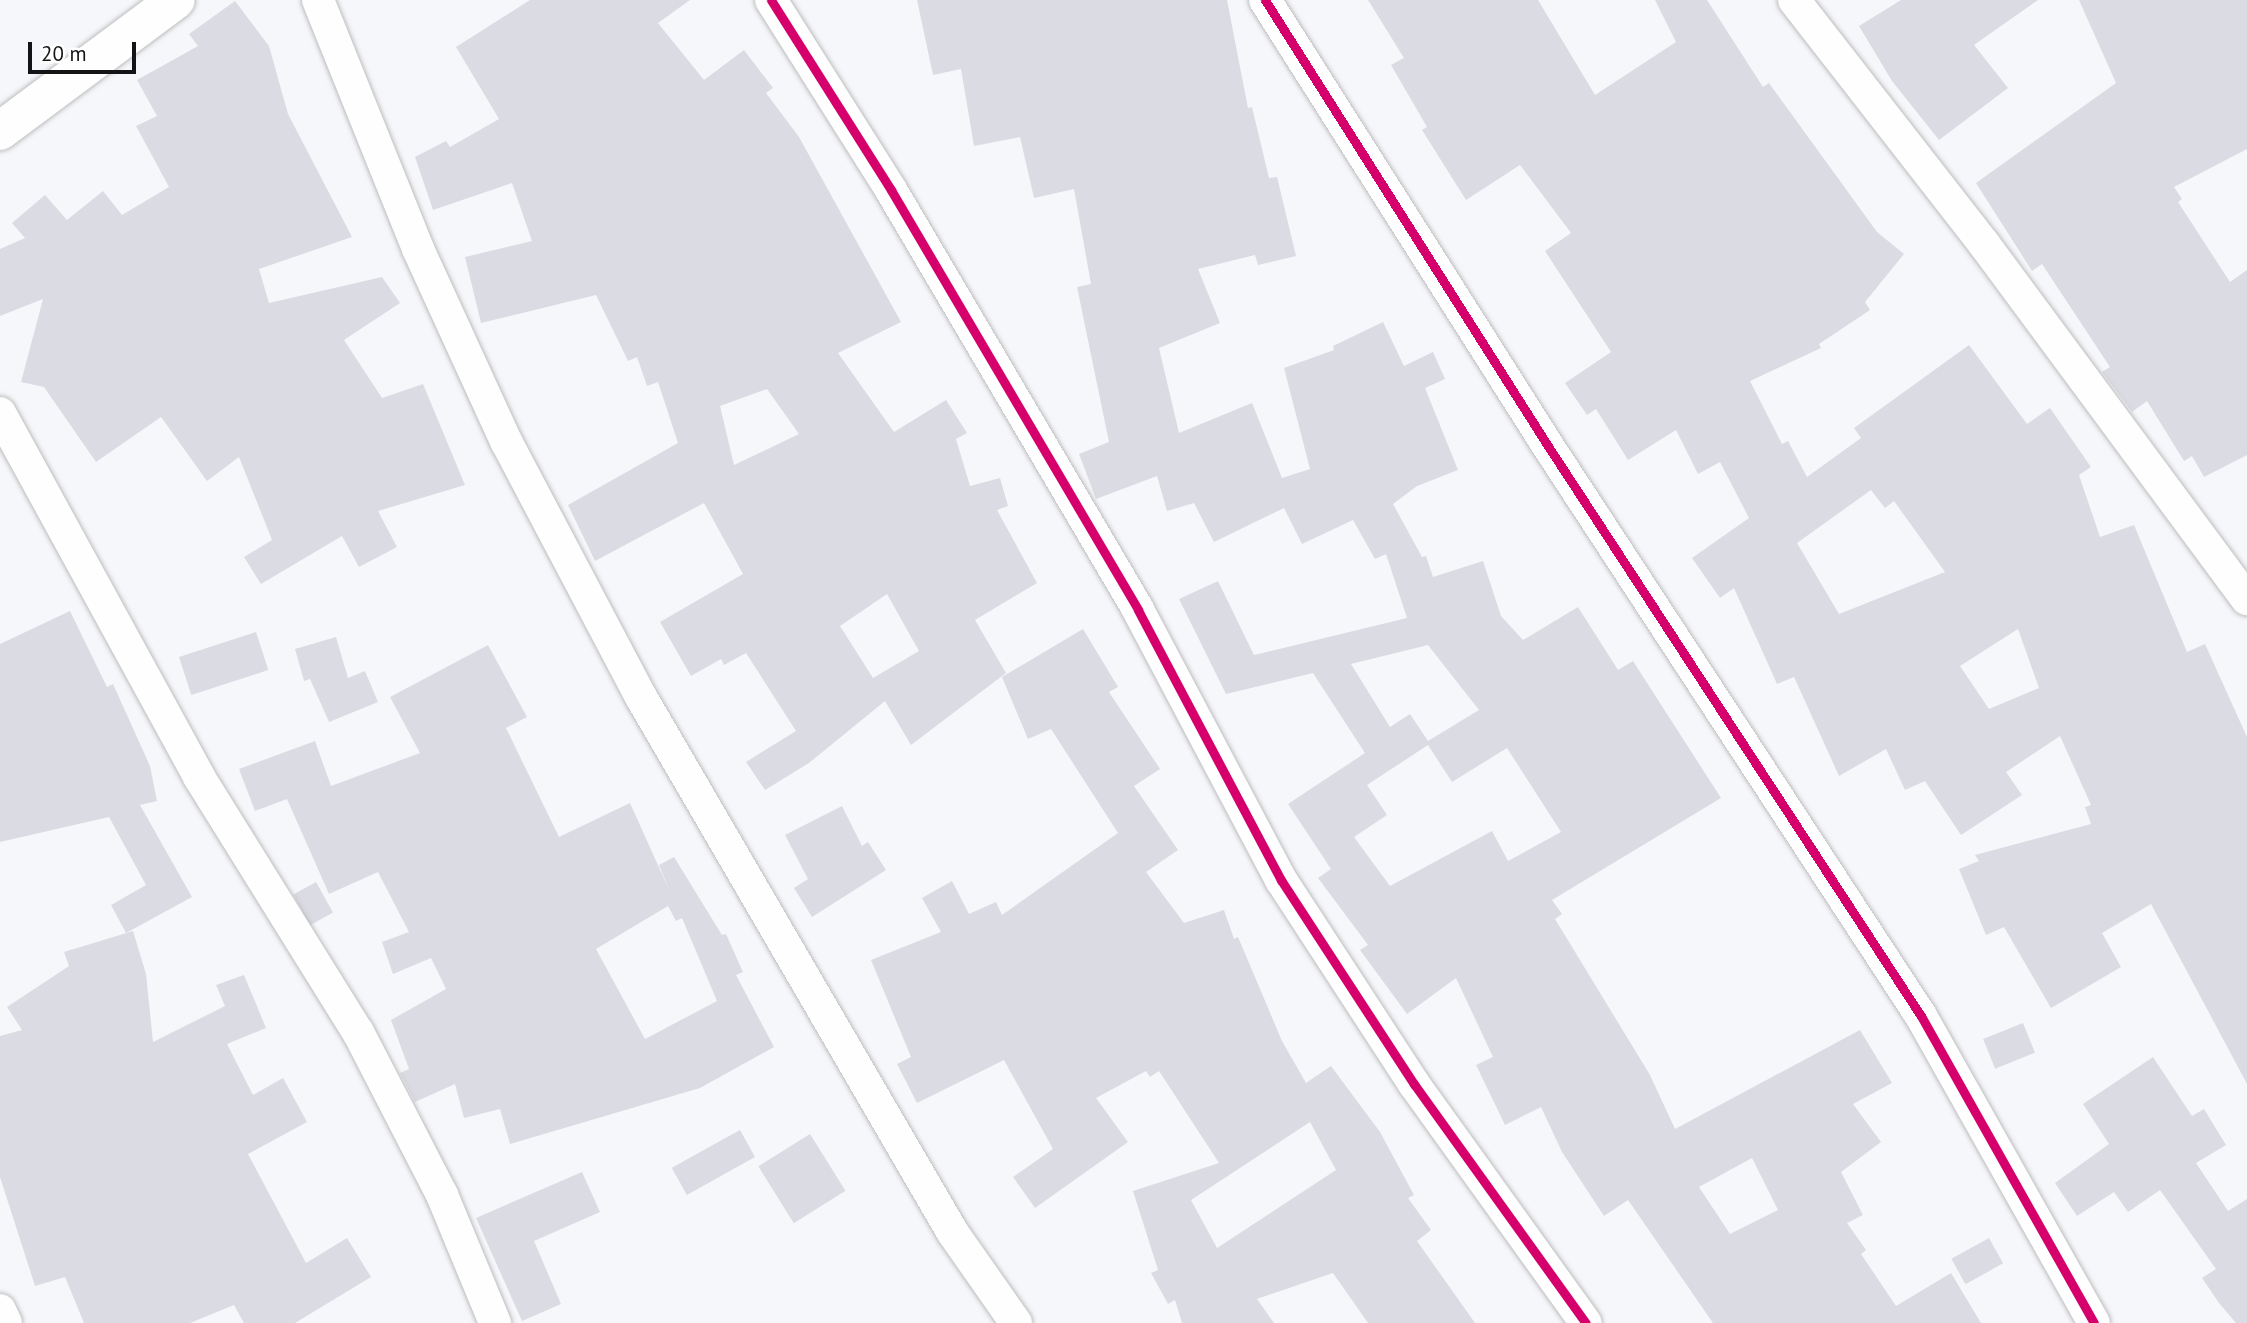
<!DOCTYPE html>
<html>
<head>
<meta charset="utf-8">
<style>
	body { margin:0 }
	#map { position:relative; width:2247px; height:1323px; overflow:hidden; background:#f6f7fa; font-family:"PT Sans",sans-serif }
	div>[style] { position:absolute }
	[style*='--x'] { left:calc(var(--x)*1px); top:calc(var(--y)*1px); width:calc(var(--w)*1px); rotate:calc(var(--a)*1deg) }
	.building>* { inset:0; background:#dbdbe4; transform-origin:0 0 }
	.roads { filter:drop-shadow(0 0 2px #bdbdbf) drop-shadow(0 0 2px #bdbdbf) }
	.minor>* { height:32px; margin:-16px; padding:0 16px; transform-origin:16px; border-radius:16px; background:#fefefe }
	.tertiary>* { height:38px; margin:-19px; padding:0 19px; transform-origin:19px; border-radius:19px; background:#fefefe }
	.cycleway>* { height:9px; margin:-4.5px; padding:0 4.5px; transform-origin:4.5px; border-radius:4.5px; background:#d6006c }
	span { translate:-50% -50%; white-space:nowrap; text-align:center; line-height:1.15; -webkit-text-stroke:5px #fff; paint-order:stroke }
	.scale { position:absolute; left:28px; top:42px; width:108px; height:32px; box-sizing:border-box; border:4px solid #141416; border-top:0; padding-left:9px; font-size:21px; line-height:24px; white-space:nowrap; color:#141416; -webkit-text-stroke:5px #fff; paint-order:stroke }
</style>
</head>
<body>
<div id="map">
	<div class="building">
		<div style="clip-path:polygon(evenodd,530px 0,690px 0,658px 23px,704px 80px,744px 50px,773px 88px,766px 93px,799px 137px,901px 322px,838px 353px,894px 432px,946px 400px,967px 433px,956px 439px,970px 486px,1000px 478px,1008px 506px,997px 510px,1037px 583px,975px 620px,1006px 673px,911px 745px,885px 701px,809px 763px,765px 790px,746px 762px,796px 731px,746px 653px,724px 665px,721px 659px,691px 676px,660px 622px,743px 574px,704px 503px,595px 561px,568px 505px,678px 443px,658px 382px,647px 386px,637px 357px,628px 361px,596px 295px,481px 323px,465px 257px,532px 241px,512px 183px,433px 210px,415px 157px,446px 141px,450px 147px,499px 119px,456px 47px,530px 0,767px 389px,799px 434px,734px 465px,720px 406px,767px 389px,530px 0,887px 594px,919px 651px,873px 678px,840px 626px,887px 594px)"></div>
		<div style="clip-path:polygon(evenodd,917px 0,1227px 0,1248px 108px,1252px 107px,1269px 178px,1277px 177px,1296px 256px,1258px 265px,1255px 255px,1198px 269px,1220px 323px,1159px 348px,1179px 433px,1252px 403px,1282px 478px,1310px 469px,1284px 368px,1334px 350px,1333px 346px,1383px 322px,1404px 366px,1433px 352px,1445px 379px,1425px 388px,1458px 470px,1417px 486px,1393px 504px,1422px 557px,1426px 556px,1433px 577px,1483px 561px,1501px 616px,1523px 640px,1578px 607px,1618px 670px,1633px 661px,1721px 798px,1552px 900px,1562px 914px,1555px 919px,1650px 1075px,1675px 1129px,1860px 1030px,1892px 1083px,1853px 1104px,1881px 1142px,1841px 1172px,1863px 1215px,1847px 1223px,1866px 1250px,1861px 1254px,1896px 1306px,1951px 1273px,1981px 1323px,1713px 1323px,1628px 1200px,1604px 1216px,1562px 1152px,1541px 1107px,1505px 1125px,1476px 1065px,1493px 1057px,1456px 978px,1407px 1014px,1360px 950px,1368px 945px,1318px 878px,1331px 869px,1288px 804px,1365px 753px,1313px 673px,1226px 694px,1179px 599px,1218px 581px,1254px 655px,1407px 618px,1386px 554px,1375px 559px,1353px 520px,1302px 544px,1284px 508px,1214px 542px,1194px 503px,1167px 511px,1157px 476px,1096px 499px,1079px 454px,1109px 442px,1077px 287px,1091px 284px,1074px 189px,1034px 198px,1020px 137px,974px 146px,961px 69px,933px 75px,917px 0,1428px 645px,1479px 710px,1428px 741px,1410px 714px,1390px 727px,1351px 664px,1428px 645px,917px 0,1428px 745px,1452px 782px,1507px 748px,1561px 832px,1508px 861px,1492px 831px,1390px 886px,1354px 837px,1387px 815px,1367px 785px,1428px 745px,917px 0,1752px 1158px,1778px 1210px,1730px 1234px,1699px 1187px,1752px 1158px)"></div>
		<div style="clip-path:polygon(evenodd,1368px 0,1538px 0,1595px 95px,1676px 42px,1655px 0,1707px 0,1763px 87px,1769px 83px,1877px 232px,1904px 254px,1865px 302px,1870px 310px,1819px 344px,1821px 348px,1750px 381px,1782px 444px,1788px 441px,1807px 477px,1861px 438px,1854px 428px,1969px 345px,2027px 424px,2050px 408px,2091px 467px,2079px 475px,2100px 537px,2134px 525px,2187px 652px,2205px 644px,2247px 737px,2247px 1084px,2151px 904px,2102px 933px,2121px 967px,2051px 1008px,2004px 927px,1986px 935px,1959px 869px,1979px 861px,1975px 855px,2091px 824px,2085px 807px,2091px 805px,2060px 736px,2006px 772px,2022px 795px,1961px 835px,1925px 781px,1905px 790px,1886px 749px,1839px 776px,1794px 677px,1777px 684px,1734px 588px,1720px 598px,1692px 558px,1749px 518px,1720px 462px,1698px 474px,1676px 430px,1628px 460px,1596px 409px,1587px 415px,1565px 383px,1611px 352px,1545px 251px,1571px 233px,1520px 165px,1466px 200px,1422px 130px,1427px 127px,1391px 65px,1404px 58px,1368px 0,1871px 490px,1885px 508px,1894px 501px,1945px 572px,1839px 614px,1797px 543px,1871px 490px,1368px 0,2018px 629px,2039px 688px,1989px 709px,1960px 666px,2018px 629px)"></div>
		<div style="clip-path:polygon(1901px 0,2038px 0,1974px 45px,2008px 88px,1939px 140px,1892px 81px,1859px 26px)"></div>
		<div style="clip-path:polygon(2079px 0,2247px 0,2247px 149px,2174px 187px,2182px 199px,2178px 202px,2230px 282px,2247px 270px,2247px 455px,2204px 477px,2192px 456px,2184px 461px,2147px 401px,2132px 412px,2102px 372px,2110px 367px,2042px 264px,2032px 271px,1976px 183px,2116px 83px)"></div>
		<div style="clip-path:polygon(235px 1px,269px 46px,288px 114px,352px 237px,259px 269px,269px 303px,382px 277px,400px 303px,344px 340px,382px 398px,423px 384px,465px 485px,378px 511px,397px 547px,359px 567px,342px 536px,261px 584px,244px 557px,272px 540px,239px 457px,207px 481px,161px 417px,96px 462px,44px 387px,21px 382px,43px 299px,0 316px,0 249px,25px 238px,12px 223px,45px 195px,67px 220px,103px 191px,122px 215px,169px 187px,136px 126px,157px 116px,137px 80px,198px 46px,189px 34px)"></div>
		<div style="clip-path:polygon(70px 611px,107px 687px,113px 684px,150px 766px,157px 801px,140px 805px,192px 897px,126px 933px,111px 905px,146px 885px,109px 817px,0 842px,0 644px)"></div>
		<div style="clip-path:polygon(evenodd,1083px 629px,1118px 687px,1109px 692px,1160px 769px,1134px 786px,1178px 850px,1146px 872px,1184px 923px,1224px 910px,1234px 939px,1238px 937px,1282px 1041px,1306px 1083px,1331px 1066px,1380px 1132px,1414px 1195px,1408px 1198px,1431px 1230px,1417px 1241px,1475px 1323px,1368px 1323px,1333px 1273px,1257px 1299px,1274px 1323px,1182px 1323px,1175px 1300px,1168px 1304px,1151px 1273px,1158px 1270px,1133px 1191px,1219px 1163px,1159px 1071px,1150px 1077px,1146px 1071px,1096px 1098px,1128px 1142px,1035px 1208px,1013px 1177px,1053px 1149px,1004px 1060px,917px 1103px,897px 1064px,911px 1057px,871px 960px,941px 932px,922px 898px,952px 881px,969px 914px,996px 902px,1002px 915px,1118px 833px,1051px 729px,1028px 739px,1002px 677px,1083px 629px,1310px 1122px,1336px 1170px,1217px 1248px,1191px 1200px,1310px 1122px)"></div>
		<div style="left:256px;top:632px;width:40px;height:81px;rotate:72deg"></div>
		<div style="clip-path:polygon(336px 637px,348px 678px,365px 671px,378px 702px,329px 722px,310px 679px,304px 681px,295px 649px)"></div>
		<div style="clip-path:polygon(evenodd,488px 645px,527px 717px,506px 728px,559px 837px,630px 803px,670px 892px,659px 865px,674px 857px,722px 935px,726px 934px,743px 972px,736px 975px,774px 1047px,700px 1088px,510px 1144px,500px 1109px,464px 1118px,455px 1084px,415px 1102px,400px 1073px,409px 1069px,391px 1020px,446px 989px,431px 958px,393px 974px,382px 942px,409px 932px,378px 872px,329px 894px,287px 799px,255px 811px,239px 769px,315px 741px,331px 786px,420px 753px,390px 697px,488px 645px,668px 906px,676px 921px,682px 918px,717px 1001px,645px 1039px,596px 949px,668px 906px)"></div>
		<div style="clip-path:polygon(842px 806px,862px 846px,868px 842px,886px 870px,812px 917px,794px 888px,808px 879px,785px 835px)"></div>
		<div style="left:316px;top:882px;width:35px;height:26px;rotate:61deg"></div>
		<div style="clip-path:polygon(133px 931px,146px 974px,153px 1042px,225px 1006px,216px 985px,244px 975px,266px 1028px,227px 1044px,253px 1095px,283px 1078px,307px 1122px,248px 1154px,306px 1263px,347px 1238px,371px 1277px,295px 1323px,244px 1323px,234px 1305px,190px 1323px,84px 1323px,65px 1277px,35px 1286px,0 1177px,0 1036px,22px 1030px,7px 1007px,69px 966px,64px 952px)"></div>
		<div style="left:2023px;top:1023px;width:32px;height:43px;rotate:68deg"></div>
		<div style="clip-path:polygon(2153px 1057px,2192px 1116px,2204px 1109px,2226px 1145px,2196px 1163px,2228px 1211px,2247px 1199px,2247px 1323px,2236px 1323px,2219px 1303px,2202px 1278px,2216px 1269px,2160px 1190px,2128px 1212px,2114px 1192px,2077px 1216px,2055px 1183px,2109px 1144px,2083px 1104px)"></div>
		<div style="left:740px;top:1130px;width:31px;height:78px;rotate:61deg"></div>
		<div style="left:810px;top:1134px;width:67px;height:61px;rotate:58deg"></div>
		<div style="clip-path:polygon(582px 1172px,600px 1212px,534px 1241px,561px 1304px,522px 1321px,476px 1218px)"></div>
		<div style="left:1989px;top:1238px;width:29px;height:43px;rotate:61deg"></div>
	</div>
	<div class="roads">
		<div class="minor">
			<div style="--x:318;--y:0;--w:268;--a:68.1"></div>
			<div style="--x:418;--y:249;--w:213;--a:65.4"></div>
			<div style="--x:507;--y:443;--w:287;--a:62.2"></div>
			<div style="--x:641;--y:697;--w:620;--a:59.8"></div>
			<div style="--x:953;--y:1233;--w:110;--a:55"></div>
			<div style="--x:771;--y:0;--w:225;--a:57.7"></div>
			<div style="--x:891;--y:190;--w:487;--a:59.5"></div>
			<div style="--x:1138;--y:610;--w:306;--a:62.1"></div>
			<div style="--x:1281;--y:880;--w:244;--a:56.9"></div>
			<div style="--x:1414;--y:1084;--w:294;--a:54.3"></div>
			<div style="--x:1265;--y:0;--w:525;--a:57.61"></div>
			<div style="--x:1546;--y:443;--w:685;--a:56.8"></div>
			<div style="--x:1921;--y:1016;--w:352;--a:60.6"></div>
			<div style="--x:1794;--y:0;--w:309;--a:52.1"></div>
			<div style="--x:1984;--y:244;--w:442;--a:53.5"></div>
			<div style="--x:0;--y:413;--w:415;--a:61.3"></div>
			<div style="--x:199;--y:777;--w:301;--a:58.1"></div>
			<div style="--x:358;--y:1032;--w:183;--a:62.7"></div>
			<div style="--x:442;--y:1195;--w:139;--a:67.5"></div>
			<div style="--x:0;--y:1310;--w:14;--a:65"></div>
		</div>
		<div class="tertiary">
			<div style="--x:0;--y:131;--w:219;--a:-36.7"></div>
		</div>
	</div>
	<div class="cycleway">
		<div style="--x:771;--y:0;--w:225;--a:57.7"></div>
		<div style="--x:891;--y:190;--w:487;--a:59.5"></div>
		<div style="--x:1138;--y:610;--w:306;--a:62.1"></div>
		<div style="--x:1281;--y:880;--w:244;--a:56.9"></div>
		<div style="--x:1414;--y:1084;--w:294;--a:54.3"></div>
		<div style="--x:1265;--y:0;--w:525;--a:57.61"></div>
		<div style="--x:1546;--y:443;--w:685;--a:56.8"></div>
		<div style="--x:1921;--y:1016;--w:352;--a:60.6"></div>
	</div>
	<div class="scale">20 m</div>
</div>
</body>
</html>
